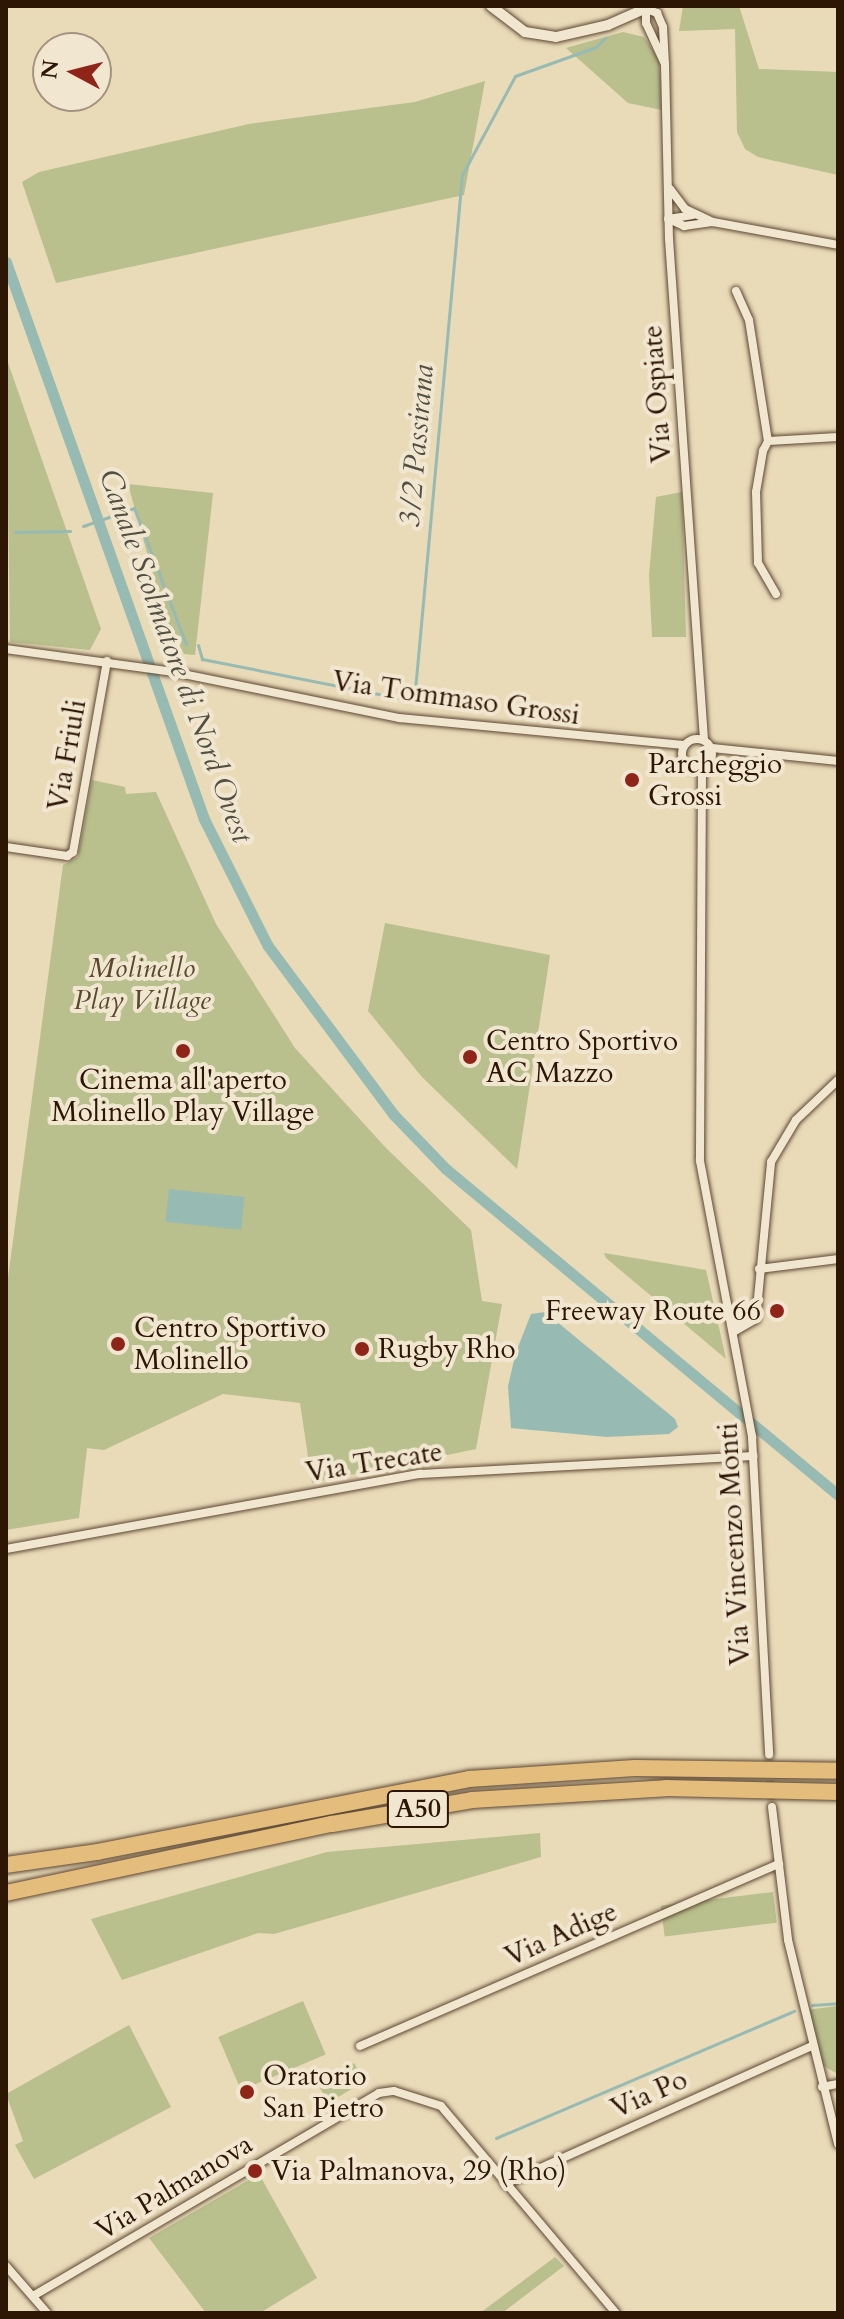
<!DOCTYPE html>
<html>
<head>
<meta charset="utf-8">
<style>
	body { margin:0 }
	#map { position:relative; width:844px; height:2319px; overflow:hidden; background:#e9dab8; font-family:Cardo,serif }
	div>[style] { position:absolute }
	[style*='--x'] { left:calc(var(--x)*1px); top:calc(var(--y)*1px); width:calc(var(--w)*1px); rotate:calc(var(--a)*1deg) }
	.green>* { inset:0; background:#b9bf8d; transform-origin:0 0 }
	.water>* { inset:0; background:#97bab3; transform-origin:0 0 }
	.stream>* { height:3px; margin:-1.5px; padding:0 1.5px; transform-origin:1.5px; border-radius:1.5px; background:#97bab3 }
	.canal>* { height:11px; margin:-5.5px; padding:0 5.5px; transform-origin:5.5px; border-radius:5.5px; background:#97bab3 }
	.minor-tunnel>* { height:8px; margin-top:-4px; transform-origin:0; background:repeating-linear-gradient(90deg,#c4b394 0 8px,transparent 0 12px) }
	.roads { filter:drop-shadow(0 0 2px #5d4732) drop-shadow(0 0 2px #5d4732) }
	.minor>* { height:8px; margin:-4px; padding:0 4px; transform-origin:4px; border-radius:4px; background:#f1e7d1 }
	.minor>.ring { margin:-4px; padding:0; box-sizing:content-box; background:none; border:8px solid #f1e7d1; border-radius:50% }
	.tertiary>* { height:10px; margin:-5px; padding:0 5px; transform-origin:5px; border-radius:5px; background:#f1e7d1 }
	.motorway>* { height:16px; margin:-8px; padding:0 8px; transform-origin:8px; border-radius:8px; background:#e4bd7c }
	.dots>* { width:22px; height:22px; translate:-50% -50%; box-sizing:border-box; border:4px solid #f1e7d1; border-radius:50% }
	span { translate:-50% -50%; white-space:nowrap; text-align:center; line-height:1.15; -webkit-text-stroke:8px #f1e7d1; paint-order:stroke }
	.shield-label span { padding:2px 6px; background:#f1e7d1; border:2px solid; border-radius:6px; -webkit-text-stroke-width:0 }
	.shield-label { font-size:26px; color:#2e1605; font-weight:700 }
	.street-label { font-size:28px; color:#2e1605 }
	.poi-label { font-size:28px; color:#2e1605 }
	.left { translate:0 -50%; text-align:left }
	.right { translate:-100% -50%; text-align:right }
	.park-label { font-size:28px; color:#58492e; font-style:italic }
	.water-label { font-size:30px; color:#534f42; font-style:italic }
	.frame { position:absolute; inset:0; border:8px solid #2e1605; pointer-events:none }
	.north { position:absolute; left:32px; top:32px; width:80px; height:80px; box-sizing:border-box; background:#f1e7d1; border:2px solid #a3937f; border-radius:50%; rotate:277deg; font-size:22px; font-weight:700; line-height:32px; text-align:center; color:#2e1605 }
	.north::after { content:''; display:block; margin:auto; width:28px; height:36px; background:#8f2418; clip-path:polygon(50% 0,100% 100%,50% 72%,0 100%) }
</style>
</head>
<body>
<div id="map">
	<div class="green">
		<div style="clip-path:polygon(683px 6px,739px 6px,759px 69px,838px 72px,838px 175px,758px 157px,745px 149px,737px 132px,735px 29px,679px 31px)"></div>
		<div style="clip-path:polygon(623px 32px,644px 37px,659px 59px,662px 110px,628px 103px,566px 48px)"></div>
		<div style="clip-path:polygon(485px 81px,464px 195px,56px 283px,22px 182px,39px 172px,249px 124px,415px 102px)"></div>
		<div style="clip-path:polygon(6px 357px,101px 629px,90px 650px,10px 642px)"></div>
		<div style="clip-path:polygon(128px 484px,213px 493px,195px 655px,184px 654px,166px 621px)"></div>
		<div style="clip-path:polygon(682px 492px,686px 637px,652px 637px,649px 575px,656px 497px)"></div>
		<div style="clip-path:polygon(92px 780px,125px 787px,126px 794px,156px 792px,216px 924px,295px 1048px,386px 1148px,471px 1230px,482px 1301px,502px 1304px,476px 1449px,312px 1483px,300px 1403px,223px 1394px,104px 1450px,87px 1448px,79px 1518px,6px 1530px,6px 1293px,63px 865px,78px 857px)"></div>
		<div style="clip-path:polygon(385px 923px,550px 955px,517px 1169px,422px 1077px,368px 1011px)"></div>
		<div style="clip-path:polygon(604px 1253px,706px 1270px,726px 1359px,606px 1258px)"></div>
		<div style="clip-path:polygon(540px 1833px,541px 1857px,274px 1934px,258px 1933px,122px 1980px,91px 1919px,327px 1852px)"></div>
		<div style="left:773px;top:1892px;width:31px;height:113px;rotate:83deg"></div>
		<div style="left:303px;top:2001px;width:58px;height:92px;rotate:67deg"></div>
		<div style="clip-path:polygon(838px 2006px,838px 2074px,820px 2064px,806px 2010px)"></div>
		<div style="clip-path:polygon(129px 2025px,171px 2107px,34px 2179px,15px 2145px,23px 2141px,6px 2094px)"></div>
		<div style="left:354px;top:2063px;width:21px;height:42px;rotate:59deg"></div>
		<div style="clip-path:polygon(259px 2174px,317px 2278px,260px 2313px,206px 2313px,149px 2238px)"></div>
		<div style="clip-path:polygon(555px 2257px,564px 2266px,502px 2313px,480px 2313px)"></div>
	</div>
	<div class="water">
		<div style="left:169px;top:1189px;width:76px;height:33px;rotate:6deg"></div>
		<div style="clip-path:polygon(545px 1312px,675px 1419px,678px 1427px,669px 1434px,607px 1437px,511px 1428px,508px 1386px,516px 1352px,531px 1314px)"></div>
	</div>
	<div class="stream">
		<div style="--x:129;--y:510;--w:5;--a:-22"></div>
		<div style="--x:134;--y:508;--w:146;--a:69.1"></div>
		<div style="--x:83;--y:526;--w:36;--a:-19"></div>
		<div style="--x:15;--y:532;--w:55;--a:-1"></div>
		<div style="--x:198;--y:645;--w:15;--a:74"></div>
		<div style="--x:202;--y:659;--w:216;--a:11.2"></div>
		<div style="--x:414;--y:701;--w:528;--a:-84.79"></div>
		<div style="--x:462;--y:175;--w:112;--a:-61.8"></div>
		<div style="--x:515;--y:76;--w:86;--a:-19.7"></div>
		<div style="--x:596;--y:47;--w:13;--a:-45"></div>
		<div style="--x:812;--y:2005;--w:26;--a:-4"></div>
		<div style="--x:496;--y:2138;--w:324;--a:-23.1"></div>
	</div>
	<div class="canal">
		<div style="--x:6;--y:262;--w:591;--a:70.43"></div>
		<div style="--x:204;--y:819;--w:142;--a:63.3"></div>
		<div style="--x:268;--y:946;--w:211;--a:53.3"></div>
		<div style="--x:394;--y:1115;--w:75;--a:46.1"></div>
		<div style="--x:446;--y:1169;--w:510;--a:39.75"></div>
	</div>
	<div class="minor-tunnel">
		<div style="--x:769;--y:1768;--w:39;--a:86"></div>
	</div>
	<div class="roads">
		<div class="minor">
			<div style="--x:665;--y:64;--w:45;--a:-114.9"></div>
			<div style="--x:646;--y:23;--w:14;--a:-90"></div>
			<div style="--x:646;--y:9;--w:12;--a:20"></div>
			<div style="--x:657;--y:13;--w:15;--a:67"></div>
			<div style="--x:663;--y:27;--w:37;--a:87"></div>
			<div style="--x:665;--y:64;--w:175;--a:88.7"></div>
			<div style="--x:669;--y:239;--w:502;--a:86"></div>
			<div style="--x:670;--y:189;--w:25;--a:53"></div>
			<div style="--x:685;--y:209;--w:31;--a:25"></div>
			<div style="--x:713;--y:222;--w:127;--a:10.4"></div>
			<div style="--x:668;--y:219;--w:25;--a:-9"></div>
			<div style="--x:669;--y:219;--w:17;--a:25"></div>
			<div style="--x:684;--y:226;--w:28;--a:-8"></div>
			<div style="--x:736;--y:291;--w:32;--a:66"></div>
			<div style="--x:749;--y:320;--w:122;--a:81.1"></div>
			<div style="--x:776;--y:594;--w:36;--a:-120"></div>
			<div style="--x:758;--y:563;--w:71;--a:-91.6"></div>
			<div style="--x:756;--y:492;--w:42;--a:-80.3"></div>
			<div style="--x:763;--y:451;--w:11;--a:-63"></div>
			<div style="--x:768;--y:441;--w:70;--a:-3.3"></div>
			<div style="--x:6;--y:649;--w:169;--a:7.8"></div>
			<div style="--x:173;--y:672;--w:231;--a:11.5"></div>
			<div style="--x:399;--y:718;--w:286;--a:5.4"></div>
			<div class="ring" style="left:682px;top:739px;width:22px;height:22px"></div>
			<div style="--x:712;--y:748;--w:127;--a:5.9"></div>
			<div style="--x:702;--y:769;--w:392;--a:90.3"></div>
			<div style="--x:700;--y:1161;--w:281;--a:79.3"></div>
			<div style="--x:752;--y:1437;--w:318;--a:86.9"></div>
			<div style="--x:6;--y:847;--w:62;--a:8.4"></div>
			<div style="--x:67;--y:856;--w:7;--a:-34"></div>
			<div style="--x:73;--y:852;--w:194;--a:-79.9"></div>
			<div style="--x:759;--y:1269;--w:80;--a:-7.2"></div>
			<div style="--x:733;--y:1324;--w:25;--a:-21"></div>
			<div style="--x:735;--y:1331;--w:24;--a:-30"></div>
			<div style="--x:756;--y:1319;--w:158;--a:-84.5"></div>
			<div style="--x:771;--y:1162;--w:49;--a:-59.2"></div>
			<div style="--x:796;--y:1120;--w:58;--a:-43.6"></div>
			<div style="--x:6;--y:1549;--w:421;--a:-10.3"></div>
			<div style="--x:420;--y:1474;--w:334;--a:-3.1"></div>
			<div style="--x:772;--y:1807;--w:134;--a:83.1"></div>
			<div style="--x:788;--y:1940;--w:210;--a:76.2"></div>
			<div style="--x:360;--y:2046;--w:457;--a:-23.5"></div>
			<div style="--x:822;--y:2087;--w:16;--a:-11"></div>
			<div style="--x:505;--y:2184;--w:337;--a:-24.2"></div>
			<div style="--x:6;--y:2266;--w:62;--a:48.9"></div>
			<div style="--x:33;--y:2296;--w:401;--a:-30.4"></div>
			<div style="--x:379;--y:2093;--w:15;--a:-8"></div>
			<div style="--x:394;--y:2091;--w:49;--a:17.7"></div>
			<div style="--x:441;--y:2106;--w:271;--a:49.8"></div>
		</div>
		<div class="tertiary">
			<div style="--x:491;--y:6;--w:43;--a:37.4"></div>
			<div style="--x:525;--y:32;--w:31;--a:9"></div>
			<div style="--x:556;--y:37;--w:53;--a:-13"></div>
			<div style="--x:608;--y:25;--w:47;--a:-23.8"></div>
		</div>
		<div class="motorway">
			<div style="--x:6;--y:1865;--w:92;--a:-8.1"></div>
			<div style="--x:97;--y:1852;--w:379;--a:-11.1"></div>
			<div style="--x:469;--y:1779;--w:166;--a:-3.8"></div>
			<div style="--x:635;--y:1768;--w:203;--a:0.8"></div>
			<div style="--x:6;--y:1893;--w:333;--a:-12"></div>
			<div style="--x:332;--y:1824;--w:142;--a:-9.7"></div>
			<div style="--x:472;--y:1800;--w:194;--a:-3.5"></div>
			<div style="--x:666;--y:1788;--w:172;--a:1.3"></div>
		</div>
	</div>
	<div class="dots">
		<div style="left:632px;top:780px;background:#8f2418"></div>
		<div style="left:183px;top:1051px;background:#8f2418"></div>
		<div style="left:470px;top:1057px;background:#8f2418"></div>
		<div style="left:777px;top:1311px;background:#8f2418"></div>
		<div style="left:118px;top:1344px;background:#8f2418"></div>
		<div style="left:362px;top:1349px;background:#8f2418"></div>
		<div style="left:247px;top:2092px;background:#8f2418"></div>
		<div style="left:255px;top:2171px;background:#8f2418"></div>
	</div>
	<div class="shield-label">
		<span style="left:418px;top:1809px">A50</span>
	</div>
	<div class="street-label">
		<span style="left:657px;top:394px;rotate:-94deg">Via Ospiate</span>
		<span style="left:456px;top:698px;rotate:8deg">Via Tommaso Grossi</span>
		<span style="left:67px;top:755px;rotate:-80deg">Via Friuli</span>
		<span style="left:374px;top:1462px;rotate:-9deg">Via Trecate</span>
		<span style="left:734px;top:1544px;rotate:-93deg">Via Vincenzo Monti</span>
		<span style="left:561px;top:1934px;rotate:-24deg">Via Adige</span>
		<span style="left:649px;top:2094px;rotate:-24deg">Via Po</span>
		<span style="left:174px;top:2187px;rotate:-31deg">Via Palmanova</span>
	</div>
	<div class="poi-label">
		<span class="left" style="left:648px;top:780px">Parcheggio<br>Grossi</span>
		<span class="left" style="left:486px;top:1057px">Centro Sportivo<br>AC Mazzo</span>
		<span style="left:183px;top:1096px">Cinema all'aperto<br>Molinello Play Village</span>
		<span class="right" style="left:761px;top:1311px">Freeway Route 66</span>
		<span class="left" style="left:134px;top:1344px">Centro Sportivo<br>Molinello</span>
		<span class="left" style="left:378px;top:1349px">Rugby Rho</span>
		<span class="left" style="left:263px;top:2092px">Oratorio<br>San Pietro</span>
		<span class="left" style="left:271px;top:2171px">Via Palmanova, 29 (Rho)</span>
	</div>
	<div class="park-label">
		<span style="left:142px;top:984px">Molinello<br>Play Village</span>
	</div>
	<div class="water-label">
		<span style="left:417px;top:446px;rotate:-85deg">3/2 Passirana</span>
		<span style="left:175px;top:656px;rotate:70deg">Canale Scolmatore di Nord Ovest</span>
	</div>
	<div class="frame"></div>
	<div class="north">N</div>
</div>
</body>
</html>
